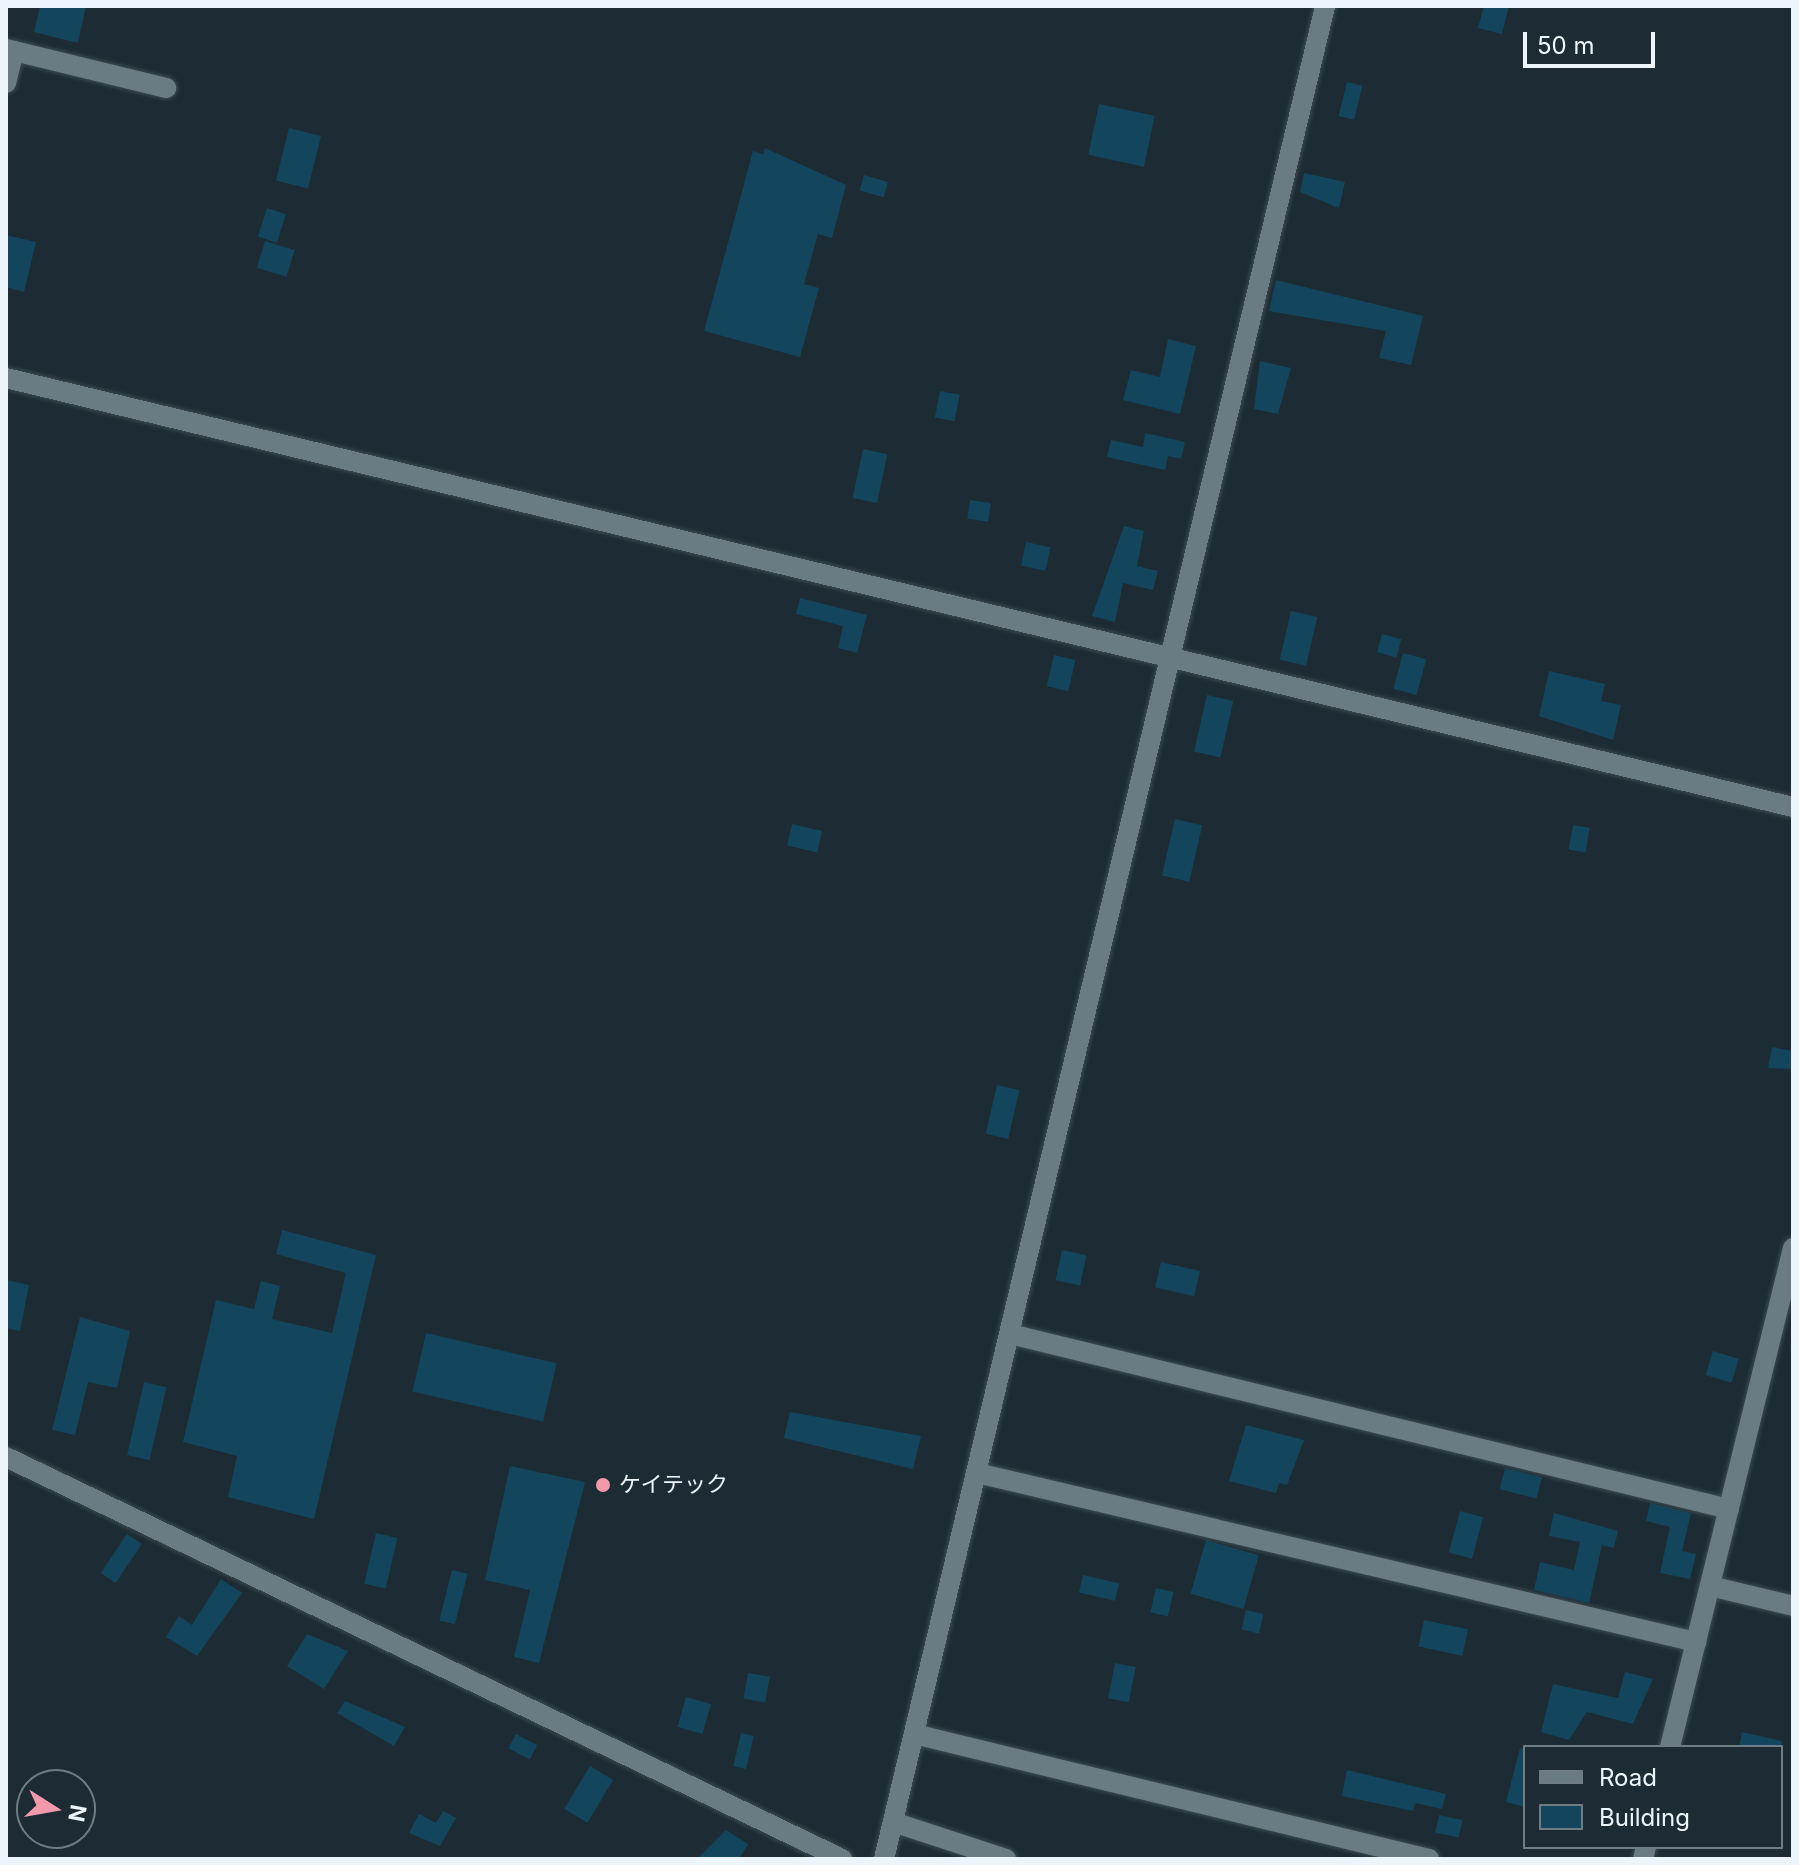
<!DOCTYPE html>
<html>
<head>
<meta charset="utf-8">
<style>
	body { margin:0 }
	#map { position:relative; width:1799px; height:1865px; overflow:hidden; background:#1d2c34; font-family:Inter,"Noto Sans JP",sans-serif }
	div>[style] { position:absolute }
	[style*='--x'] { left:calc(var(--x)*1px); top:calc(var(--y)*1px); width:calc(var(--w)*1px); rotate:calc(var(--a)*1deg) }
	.building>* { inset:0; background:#13455c; transform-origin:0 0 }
	.roads { filter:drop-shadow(0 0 2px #3d4a51) drop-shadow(0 0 2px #3d4a51) }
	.minor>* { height:20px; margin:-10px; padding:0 10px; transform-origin:10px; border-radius:10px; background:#6a7b84 }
	.dots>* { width:22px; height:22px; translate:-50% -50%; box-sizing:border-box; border:4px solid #1d2c34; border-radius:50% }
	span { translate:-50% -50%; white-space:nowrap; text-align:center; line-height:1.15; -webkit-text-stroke:6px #1d2c34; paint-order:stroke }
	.poi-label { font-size:22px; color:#ebf5fa }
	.left { translate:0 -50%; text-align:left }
	.frame { position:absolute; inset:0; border:8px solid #ebf5fa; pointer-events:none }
	.legend { position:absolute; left:1523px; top:1745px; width:260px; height:104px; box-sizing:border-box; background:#1d2c34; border:2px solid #6f7c83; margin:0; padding:10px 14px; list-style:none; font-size:24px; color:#ebf5fa }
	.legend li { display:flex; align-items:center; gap:16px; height:40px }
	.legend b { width:40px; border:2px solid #6f7c83 }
	.north { position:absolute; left:16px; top:1769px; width:80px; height:80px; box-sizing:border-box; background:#1d2c34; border:2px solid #6f7c83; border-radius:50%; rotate:101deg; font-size:22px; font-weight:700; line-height:32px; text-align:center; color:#ebf5fa }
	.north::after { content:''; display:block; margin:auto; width:28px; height:36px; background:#f29aac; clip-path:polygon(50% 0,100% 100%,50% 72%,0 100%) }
	.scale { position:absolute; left:1523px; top:32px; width:132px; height:36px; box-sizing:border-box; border:4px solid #ebf5fa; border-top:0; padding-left:10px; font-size:24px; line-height:28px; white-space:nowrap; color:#ebf5fa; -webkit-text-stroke:6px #1d2c34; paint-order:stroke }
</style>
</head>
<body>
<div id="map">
	<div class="building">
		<div style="clip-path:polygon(40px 6px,86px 6px,78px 43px,34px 32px)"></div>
		<div style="clip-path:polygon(1484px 6px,1509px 6px,1502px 34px,1478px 28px)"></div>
		<div style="left:1347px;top:82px;width:16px;height:35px;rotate:14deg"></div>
		<div style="left:1099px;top:104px;width:57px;height:52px;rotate:12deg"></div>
		<div style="left:289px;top:128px;width:33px;height:54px;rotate:14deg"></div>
		<div style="clip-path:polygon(765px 148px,846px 185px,832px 238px,818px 234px,804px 284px,819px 288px,800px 357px,704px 331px,753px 151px,763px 154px)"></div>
		<div style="clip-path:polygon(1304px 173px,1345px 182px,1339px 208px,1300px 192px)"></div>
		<div style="left:864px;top:175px;width:25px;height:16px;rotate:16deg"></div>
		<div style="left:267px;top:208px;width:20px;height:30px;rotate:18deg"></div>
		<div style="clip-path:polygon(6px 235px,36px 242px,24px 292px,6px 287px)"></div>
		<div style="left:265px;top:241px;width:31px;height:28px;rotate:17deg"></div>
		<div style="clip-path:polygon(1276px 280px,1423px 316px,1411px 365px,1379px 358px,1386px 331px,1269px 311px)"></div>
		<div style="clip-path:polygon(1168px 339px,1196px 346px,1180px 414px,1123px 400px,1131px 370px,1160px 377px)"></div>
		<div style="clip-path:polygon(1260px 361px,1291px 368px,1278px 414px,1254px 409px)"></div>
		<div style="left:940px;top:391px;width:20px;height:27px;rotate:11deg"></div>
		<div style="clip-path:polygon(1145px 433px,1185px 442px,1181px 459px,1168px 456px,1165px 470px,1107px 457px,1111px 440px,1143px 447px)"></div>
		<div style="left:863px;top:449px;width:25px;height:50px;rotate:12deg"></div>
		<div style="left:970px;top:500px;width:21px;height:19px;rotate:8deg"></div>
		<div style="clip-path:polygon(1124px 526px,1144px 531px,1137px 566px,1158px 571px,1153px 590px,1123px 583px,1115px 622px,1092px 616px)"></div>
		<div style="left:1026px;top:542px;width:25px;height:24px;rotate:12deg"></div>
		<div style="clip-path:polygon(800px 598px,867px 615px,857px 653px,838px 648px,843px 626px,796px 614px)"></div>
		<div style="left:1291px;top:611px;width:27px;height:50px;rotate:13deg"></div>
		<div style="left:1382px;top:634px;width:20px;height:19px;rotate:15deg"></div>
		<div style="left:1403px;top:653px;width:24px;height:37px;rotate:15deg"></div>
		<div style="left:1054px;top:655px;width:22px;height:32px;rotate:13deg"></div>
		<div style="clip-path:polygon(1549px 671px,1605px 684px,1601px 701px,1621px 705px,1613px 740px,1539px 716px)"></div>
		<div style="left:1207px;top:695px;width:27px;height:58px;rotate:13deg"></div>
		<div style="left:1175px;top:819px;width:28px;height:58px;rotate:13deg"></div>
		<div style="left:792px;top:824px;width:31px;height:22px;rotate:13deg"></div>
		<div style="left:1573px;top:825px;width:17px;height:25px;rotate:10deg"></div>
		<div style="clip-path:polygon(1772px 1047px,1793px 1051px,1793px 1069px,1768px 1068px)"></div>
		<div style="left:997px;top:1085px;width:23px;height:50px;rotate:13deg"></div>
		<div style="clip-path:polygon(282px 1230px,376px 1255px,314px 1519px,228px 1497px,237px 1456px,183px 1442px,216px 1300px,254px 1309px,261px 1281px,280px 1286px,272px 1319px,332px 1333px,346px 1273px,276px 1254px)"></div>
		<div style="left:1062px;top:1250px;width:25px;height:31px;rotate:12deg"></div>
		<div style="left:1161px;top:1262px;width:40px;height:26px;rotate:13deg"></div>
		<div style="clip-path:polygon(6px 1280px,29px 1285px,20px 1331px,6px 1328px)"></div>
		<div style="clip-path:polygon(80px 1317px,130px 1331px,117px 1388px,88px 1382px,75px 1435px,52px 1430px)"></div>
		<div style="left:426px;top:1333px;width:134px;height:60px;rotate:13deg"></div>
		<div style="left:1713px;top:1351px;width:27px;height:25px;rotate:17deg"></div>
		<div style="left:144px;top:1382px;width:23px;height:75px;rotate:13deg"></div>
		<div style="clip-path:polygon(790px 1412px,921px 1436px,913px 1469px,784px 1438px)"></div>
		<div style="clip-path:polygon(1246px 1425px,1304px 1440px,1287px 1485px,1279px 1483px,1276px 1493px,1229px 1481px)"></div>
		<div style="clip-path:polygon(510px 1466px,585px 1482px,539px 1663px,514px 1657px,530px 1590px,485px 1580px)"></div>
		<div style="left:1505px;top:1468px;width:38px;height:22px;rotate:14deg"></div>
		<div style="clip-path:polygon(1650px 1503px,1691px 1513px,1682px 1551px,1696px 1554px,1690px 1579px,1660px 1573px,1670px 1527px,1646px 1521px)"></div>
		<div style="left:1460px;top:1511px;width:24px;height:43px;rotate:15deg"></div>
		<div style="clip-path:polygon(1554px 1513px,1618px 1531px,1614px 1548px,1602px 1545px,1589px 1603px,1534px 1590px,1540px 1562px,1574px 1570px,1580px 1542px,1549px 1536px)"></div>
		<div style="left:376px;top:1533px;width:22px;height:52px;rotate:13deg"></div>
		<div style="left:127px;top:1534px;width:18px;height:47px;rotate:34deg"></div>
		<div style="left:1206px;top:1540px;width:55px;height:56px;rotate:16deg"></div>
		<div style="left:452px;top:1570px;width:16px;height:52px;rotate:14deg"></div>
		<div style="left:1083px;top:1575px;width:37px;height:18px;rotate:13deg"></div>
		<div style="clip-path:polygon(221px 1579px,242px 1593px,197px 1656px,166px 1637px,179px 1616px,192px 1625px)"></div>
		<div style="left:1156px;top:1588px;width:18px;height:25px;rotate:13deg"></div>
		<div style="left:1246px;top:1610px;width:18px;height:20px;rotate:13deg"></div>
		<div style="left:1424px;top:1620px;width:45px;height:27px;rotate:12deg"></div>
		<div style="clip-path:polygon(307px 1634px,348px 1651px,324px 1689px,287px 1666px)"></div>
		<div style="left:1115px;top:1663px;width:21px;height:36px;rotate:11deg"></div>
		<div style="clip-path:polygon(1625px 1672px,1653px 1679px,1633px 1724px,1587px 1712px,1569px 1740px,1541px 1732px,1553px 1684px,1618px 1698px)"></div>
		<div style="left:748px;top:1673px;width:22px;height:26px;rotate:10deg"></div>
		<div style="left:686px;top:1697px;width:26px;height:31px;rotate:16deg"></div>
		<div style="clip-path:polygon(345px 1701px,405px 1727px,394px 1746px,337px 1713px)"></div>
		<div style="clip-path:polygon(1742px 1732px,1782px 1741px,1781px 1747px,1739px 1747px)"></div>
		<div style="left:741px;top:1733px;width:13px;height:34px;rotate:13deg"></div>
		<div style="left:516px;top:1734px;width:24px;height:16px;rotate:28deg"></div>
		<div style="clip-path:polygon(1520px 1748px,1525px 1749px,1525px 1807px,1506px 1802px)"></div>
		<div style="left:590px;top:1766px;width:27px;height:50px;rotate:31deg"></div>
		<div style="clip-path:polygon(1347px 1770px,1446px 1794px,1442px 1809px,1415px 1803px,1413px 1811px,1342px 1796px)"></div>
		<div style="clip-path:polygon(443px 1811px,456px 1818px,440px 1846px,409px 1833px,419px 1814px,436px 1823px)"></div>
		<div style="left:1439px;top:1815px;width:24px;height:18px;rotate:12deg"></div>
		<div style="clip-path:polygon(726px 1830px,748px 1844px,739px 1859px,697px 1859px)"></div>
	</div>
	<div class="roads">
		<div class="minor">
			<div style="--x:6;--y:49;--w:165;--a:13.7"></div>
			<div style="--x:6;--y:83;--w:33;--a:-76"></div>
			<div style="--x:6;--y:378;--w:1838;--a:13.5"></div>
			<div style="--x:1010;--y:1334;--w:740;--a:13.68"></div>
			<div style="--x:6;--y:1457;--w:928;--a:25.68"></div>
			<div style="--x:977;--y:1473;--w:739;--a:13.23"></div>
			<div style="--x:1710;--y:1586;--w:85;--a:13.5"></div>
			<div style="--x:914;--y:1734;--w:530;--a:13.64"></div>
			<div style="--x:1670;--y:1747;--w:514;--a:-76.15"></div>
			<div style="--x:893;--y:1822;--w:119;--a:18.1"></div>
			<div style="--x:884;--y:1859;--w:1905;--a:-76.61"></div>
			<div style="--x:1643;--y:1859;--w:12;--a:-76"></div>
		</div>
	</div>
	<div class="dots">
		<div style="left:603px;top:1485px;background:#f29aac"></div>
	</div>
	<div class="poi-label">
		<span class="left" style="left:619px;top:1485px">ケイテック</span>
	</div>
	<div class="frame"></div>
	<ul class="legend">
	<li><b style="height:10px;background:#6a7b84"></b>Road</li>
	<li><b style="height:22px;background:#13455c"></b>Building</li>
	</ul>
	<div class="north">N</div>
	<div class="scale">50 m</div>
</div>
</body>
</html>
